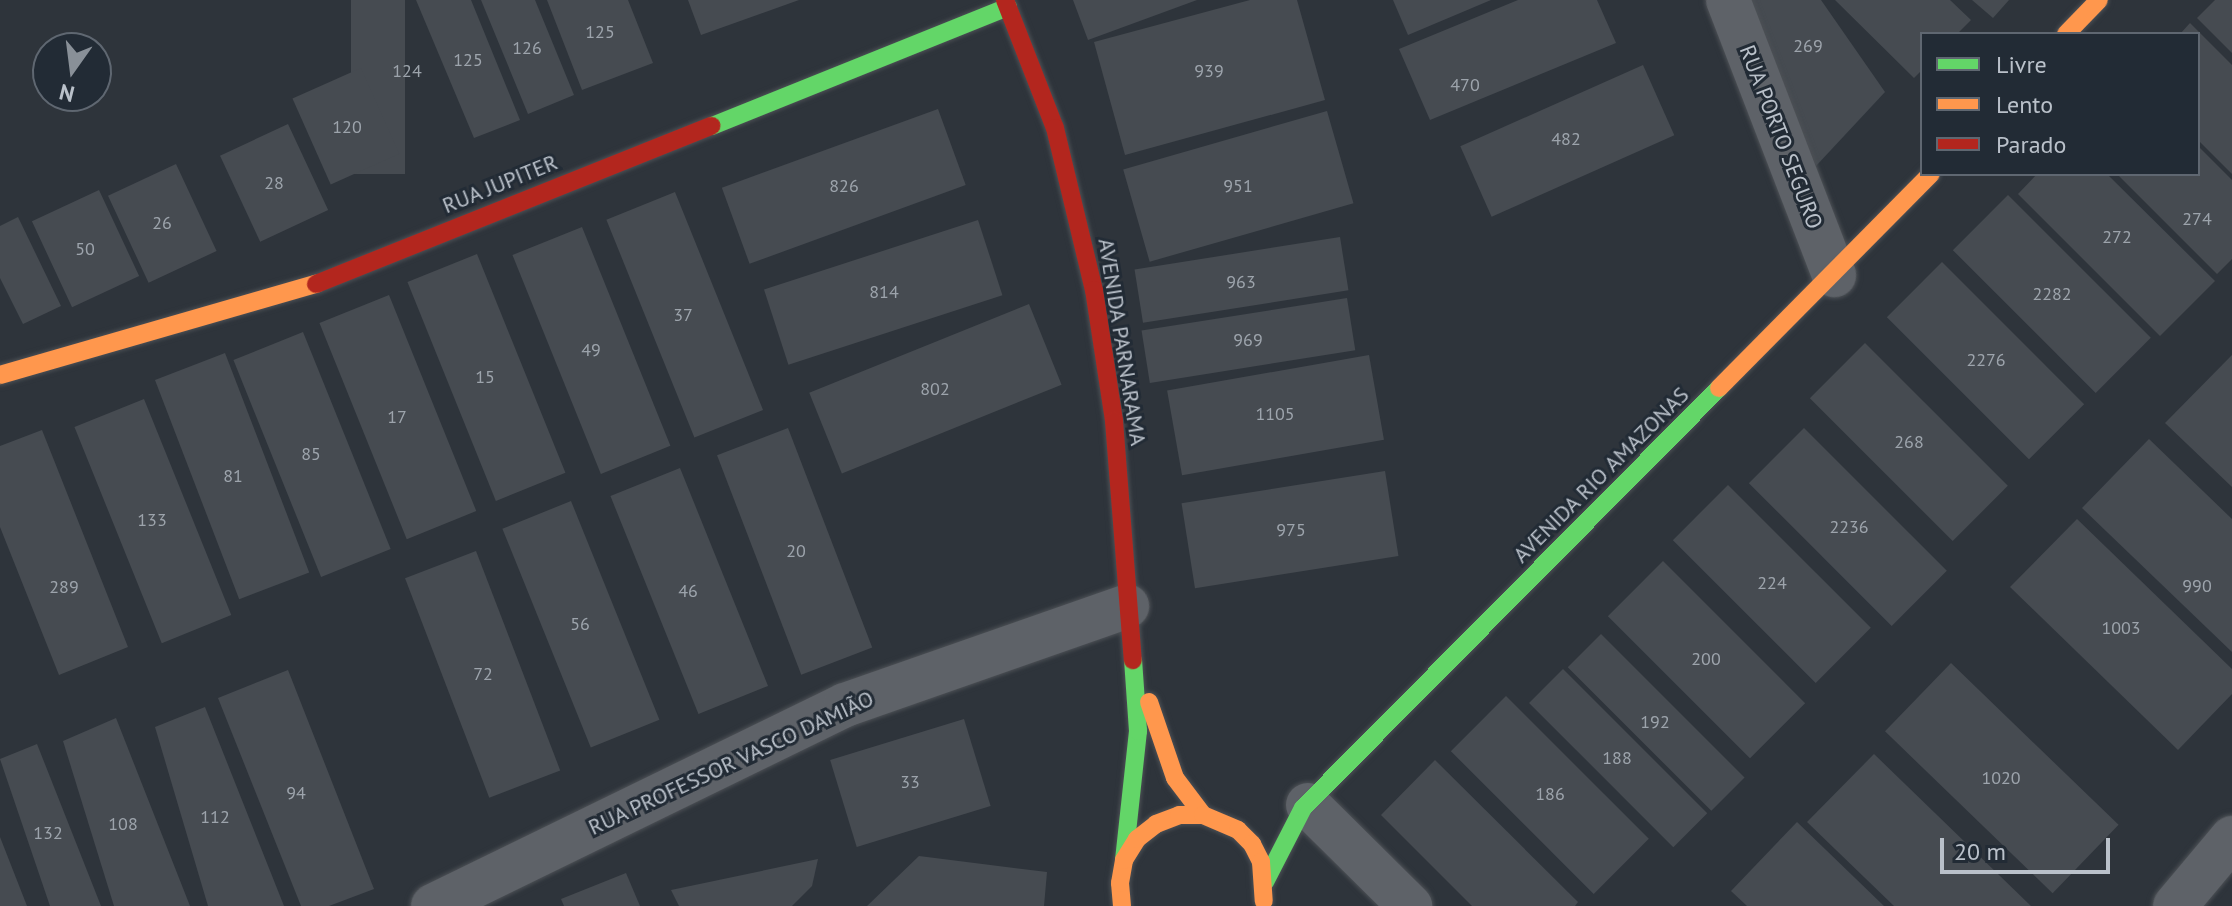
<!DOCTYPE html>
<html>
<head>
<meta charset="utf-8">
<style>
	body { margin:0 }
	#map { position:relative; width:2232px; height:906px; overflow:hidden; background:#2e343b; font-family:"PT Sans",sans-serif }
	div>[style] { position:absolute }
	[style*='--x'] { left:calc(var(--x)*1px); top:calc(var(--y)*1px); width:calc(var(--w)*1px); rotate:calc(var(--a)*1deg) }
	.building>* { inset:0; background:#464b51; transform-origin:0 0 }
	.roads { filter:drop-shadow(0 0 2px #4c5055) drop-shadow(0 0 2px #4c5055) }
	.street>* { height:44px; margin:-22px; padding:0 22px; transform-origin:22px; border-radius:22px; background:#5e6268 }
	.fast>* { height:18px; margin:-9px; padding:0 9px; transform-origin:9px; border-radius:9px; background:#63d668 }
	.slow>* { height:18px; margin:-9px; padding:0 9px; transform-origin:9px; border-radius:9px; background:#ff974d }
	.jam>* { height:18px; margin:-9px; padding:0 9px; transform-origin:9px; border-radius:9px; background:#b3261e }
	span { translate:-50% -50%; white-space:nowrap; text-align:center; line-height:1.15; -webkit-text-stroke:6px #222b35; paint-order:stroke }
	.number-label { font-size:18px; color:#9da4ac }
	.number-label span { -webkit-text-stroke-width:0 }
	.street-label { font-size:22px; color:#bac1ca }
	.legend { position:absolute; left:1920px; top:32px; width:280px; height:144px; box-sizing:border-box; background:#222b35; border:2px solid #5f6771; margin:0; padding:10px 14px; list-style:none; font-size:24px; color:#bac1ca }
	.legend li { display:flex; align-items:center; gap:16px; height:40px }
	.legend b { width:40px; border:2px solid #5f6771 }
	.north { position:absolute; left:32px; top:32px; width:80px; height:80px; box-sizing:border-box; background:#222b35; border:2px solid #5f6771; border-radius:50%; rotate:194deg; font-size:22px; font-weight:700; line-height:32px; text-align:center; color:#bac1ca }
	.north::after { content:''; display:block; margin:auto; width:28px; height:36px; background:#899098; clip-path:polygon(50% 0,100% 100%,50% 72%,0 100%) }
	.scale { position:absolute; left:1940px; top:838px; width:170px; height:36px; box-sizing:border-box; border:4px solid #bac1ca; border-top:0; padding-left:10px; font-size:24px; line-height:28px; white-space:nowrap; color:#bac1ca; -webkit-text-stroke:6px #222b35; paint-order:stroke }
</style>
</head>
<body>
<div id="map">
	<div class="building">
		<div style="left:351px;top:0;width:54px;height:174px"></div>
		<div style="clip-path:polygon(416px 0,471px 0,520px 120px,474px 138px)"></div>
		<div style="clip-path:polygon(481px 0,535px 0,574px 95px,528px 114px)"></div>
		<div style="clip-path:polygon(547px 0,628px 0,653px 63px,582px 90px)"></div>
		<div style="clip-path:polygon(688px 0,799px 0,701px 35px)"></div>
		<div style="clip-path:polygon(1073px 0,1197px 0,1088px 40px)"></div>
		<div style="clip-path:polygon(1250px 0,1297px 0,1325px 100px,1125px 155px,1094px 42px)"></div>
		<div style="clip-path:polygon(1393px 0,1491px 0,1408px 35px)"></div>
		<div style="clip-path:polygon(1518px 0,1597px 0,1616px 43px,1430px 120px,1399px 49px)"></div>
		<div style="clip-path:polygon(1744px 0,1821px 0,1885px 92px,1816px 166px)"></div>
		<div style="clip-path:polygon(1835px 0,1950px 0,1971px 20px,1957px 34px,1922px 34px,1922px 70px,1914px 78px)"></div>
		<div style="clip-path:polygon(1972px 0,2009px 0,1993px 18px)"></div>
		<div style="clip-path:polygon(2215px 0,2232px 0,2232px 53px,2197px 18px)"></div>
		<div style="clip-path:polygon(2190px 23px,2232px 65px,2232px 174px,2198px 140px,2198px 34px,2180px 34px)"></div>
		<div style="left:1643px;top:65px;width:77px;height:200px;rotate:66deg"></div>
		<div style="left:361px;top:68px;width:94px;height:75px;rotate:66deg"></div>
		<div style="left:938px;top:109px;width:81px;height:230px;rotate:70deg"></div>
		<div style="left:1327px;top:111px;width:96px;height:212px;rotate:74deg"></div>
		<div style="left:288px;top:124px;width:95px;height:75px;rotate:65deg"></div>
		<div style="clip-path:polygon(2198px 146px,2232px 180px,2232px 259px,2217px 274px,2117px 174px,2198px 174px)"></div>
		<div style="left:176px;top:164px;width:96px;height:75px;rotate:65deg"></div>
		<div style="clip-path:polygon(2037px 174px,2107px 174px,2215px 281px,2160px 336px,2018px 194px)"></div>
		<div style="left:99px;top:190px;width:95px;height:74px;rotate:65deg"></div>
		<div style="left:675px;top:192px;width:235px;height:74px;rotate:68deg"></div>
		<div style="left:2008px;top:195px;width:202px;height:78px;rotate:45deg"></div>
		<div style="clip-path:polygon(18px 217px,61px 306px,23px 324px,0 278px,0 226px)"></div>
		<div style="left:978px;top:220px;width:79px;height:225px;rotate:72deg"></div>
		<div style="left:582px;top:227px;width:236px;height:75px;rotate:68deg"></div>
		<div style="left:1340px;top:237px;width:54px;height:208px;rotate:81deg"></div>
		<div style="left:477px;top:254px;width:236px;height:75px;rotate:68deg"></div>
		<div style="left:1942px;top:262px;width:201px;height:78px;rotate:45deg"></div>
		<div style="left:389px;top:295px;width:233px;height:75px;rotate:68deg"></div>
		<div style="left:1347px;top:298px;width:53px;height:208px;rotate:81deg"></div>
		<div style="left:1029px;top:304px;width:87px;height:237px;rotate:68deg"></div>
		<div style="left:303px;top:332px;width:234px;height:75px;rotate:68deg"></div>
		<div style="left:1865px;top:343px;width:202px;height:78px;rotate:45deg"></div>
		<div style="left:225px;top:353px;width:235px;height:75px;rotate:69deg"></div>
		<div style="left:1369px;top:355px;width:86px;height:205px;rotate:80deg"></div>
		<div style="clip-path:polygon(2232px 355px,2232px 487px,2165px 423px)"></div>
		<div style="left:144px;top:399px;width:233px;height:75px;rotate:68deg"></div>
		<div style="left:788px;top:428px;width:235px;height:76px;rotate:69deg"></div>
		<div style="left:1804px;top:428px;width:202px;height:78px;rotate:45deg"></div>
		<div style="clip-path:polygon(42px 430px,128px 647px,59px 675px,0 527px,0 446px)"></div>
		<div style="clip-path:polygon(2149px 439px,2232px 519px,2232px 652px,2082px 508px)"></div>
		<div style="left:680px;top:468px;width:235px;height:75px;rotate:68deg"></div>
		<div style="left:1385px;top:471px;width:86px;height:206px;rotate:81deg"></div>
		<div style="left:1728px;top:485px;width:202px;height:78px;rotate:45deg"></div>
		<div style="left:571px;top:501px;width:236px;height:74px;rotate:68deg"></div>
		<div style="clip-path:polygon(2077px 519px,2232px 669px,2232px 694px,2178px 750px,2010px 587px)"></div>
		<div style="left:476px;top:551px;width:235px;height:76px;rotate:69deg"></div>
		<div style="left:1663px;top:561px;width:201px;height:78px;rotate:45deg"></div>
		<div style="left:1601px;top:634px;width:203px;height:47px;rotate:45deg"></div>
		<div style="left:1951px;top:663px;width:233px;height:95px;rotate:44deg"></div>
		<div style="left:1563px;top:669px;width:204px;height:48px;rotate:45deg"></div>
		<div style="clip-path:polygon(288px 670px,374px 889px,329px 906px,301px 906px,218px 698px)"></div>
		<div style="left:1506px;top:696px;width:202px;height:78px;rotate:45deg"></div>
		<div style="clip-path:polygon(205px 707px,284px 906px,208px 906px,155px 727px)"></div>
		<div style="clip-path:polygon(116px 718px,190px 906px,114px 906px,63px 741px)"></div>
		<div style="left:964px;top:719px;width:91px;height:140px;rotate:73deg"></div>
		<div style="clip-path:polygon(37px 744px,101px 906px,50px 906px,0 759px)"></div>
		<div style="clip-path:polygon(1874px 754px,2031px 906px,1894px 906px,1807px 822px)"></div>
		<div style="clip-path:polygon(1435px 760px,1578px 902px,1575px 906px,1472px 906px,1381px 815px)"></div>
		<div style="clip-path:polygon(1797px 822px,1884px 906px,1747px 906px,1731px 891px)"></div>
		<div style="clip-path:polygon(0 837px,27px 906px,0 906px)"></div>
		<div style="clip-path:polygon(919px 856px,1047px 872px,1044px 906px,867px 906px)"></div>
		<div style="clip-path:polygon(818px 859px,812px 886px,792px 906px,679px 906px,671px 890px)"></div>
		<div style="clip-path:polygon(626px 873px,640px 906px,564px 906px,561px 899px)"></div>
	</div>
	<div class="roads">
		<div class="street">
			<div style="--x:1728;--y:0;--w:295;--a:68.9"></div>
			<div style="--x:1308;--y:805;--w:144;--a:44.7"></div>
			<div style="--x:433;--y:906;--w:458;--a:-26"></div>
			<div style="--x:845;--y:705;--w:299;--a:-19.3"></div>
			<div style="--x:2175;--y:906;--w:89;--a:-50"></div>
		</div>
		<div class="fast">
			<div style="--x:712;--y:126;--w:319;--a:-21.9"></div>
			<div style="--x:1124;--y:860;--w:130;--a:-83.8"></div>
			<div style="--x:1138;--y:731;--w:71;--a:-94"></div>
			<div style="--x:1265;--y:882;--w:83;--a:-62.8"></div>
			<div style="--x:1303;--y:808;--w:591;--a:-45.27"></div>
		</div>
		<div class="slow">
			<div style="--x:2066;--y:34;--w:47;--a:-45.9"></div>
			<div style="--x:0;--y:375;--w:329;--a:-16.1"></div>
			<div style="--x:1719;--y:388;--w:301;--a:-45.3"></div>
			<div style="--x:1149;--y:702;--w:80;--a:71.1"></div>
			<div style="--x:1175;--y:778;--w:46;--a:52.9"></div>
			<div style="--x:1122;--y:906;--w:23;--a:-95"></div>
			<div style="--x:1120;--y:883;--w:23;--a:-80"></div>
			<div style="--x:1124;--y:860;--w:25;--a:-58"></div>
			<div style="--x:1137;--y:839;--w:24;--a:-38"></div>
			<div style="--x:1156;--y:824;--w:25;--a:-21"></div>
			<div style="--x:1179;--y:815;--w:24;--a:0"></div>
			<div style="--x:1203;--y:815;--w:38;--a:23"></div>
			<div style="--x:1238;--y:830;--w:20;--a:45"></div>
			<div style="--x:1252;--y:844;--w:20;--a:63"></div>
			<div style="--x:1261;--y:862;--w:39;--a:86"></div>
		</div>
		<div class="jam">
			<div style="--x:1005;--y:0;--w:137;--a:68.7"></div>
			<div style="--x:1055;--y:128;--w:167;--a:76.5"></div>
			<div style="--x:1094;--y:290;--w:133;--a:81.3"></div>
			<div style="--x:1114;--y:421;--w:240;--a:85.5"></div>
			<div style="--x:316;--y:284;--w:426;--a:-21.8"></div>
		</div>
	</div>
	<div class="number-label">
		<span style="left:600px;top:32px">125</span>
		<span style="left:1808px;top:46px">269</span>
		<span style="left:527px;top:48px">126</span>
		<span style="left:468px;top:60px">125</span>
		<span style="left:407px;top:71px">124</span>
		<span style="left:1209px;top:71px">939</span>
		<span style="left:1465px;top:85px">470</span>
		<span style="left:347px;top:127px">120</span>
		<span style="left:1566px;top:139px">482</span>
		<span style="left:274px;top:183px">28</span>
		<span style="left:844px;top:186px">826</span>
		<span style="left:1238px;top:186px">951</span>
		<span style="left:2197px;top:219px">274</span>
		<span style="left:162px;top:223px">26</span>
		<span style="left:2117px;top:237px">272</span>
		<span style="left:85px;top:249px">50</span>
		<span style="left:1241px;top:282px">963</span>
		<span style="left:884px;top:292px">814</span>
		<span style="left:2052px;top:294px">2282</span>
		<span style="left:683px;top:315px">37</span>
		<span style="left:1248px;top:340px">969</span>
		<span style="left:591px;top:350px">49</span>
		<span style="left:1986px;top:360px">2276</span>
		<span style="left:485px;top:377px">15</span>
		<span style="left:935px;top:389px">802</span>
		<span style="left:1275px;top:414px">1105</span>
		<span style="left:397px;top:417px">17</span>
		<span style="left:1909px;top:442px">268</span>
		<span style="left:311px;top:454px">85</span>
		<span style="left:233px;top:476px">81</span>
		<span style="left:152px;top:520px">133</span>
		<span style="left:1849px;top:527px">2236</span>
		<span style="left:1291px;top:530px">975</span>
		<span style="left:796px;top:551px">20</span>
		<span style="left:1772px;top:583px">224</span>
		<span style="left:2197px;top:586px">990</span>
		<span style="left:64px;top:587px">289</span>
		<span style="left:688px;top:591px">46</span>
		<span style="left:580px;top:624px">56</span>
		<span style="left:2121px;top:628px">1003</span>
		<span style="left:1706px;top:659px">200</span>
		<span style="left:483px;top:674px">72</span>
		<span style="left:1655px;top:722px">192</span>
		<span style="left:1617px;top:758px">188</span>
		<span style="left:2001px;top:778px">1020</span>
		<span style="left:910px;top:782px">33</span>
		<span style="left:296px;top:793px">94</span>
		<span style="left:1550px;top:794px">186</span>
		<span style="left:215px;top:817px">112</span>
		<span style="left:123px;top:824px">108</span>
		<span style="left:48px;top:833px">132</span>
	</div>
	<div class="street-label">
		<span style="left:1781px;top:137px;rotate:69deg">RUA PORTO SEGURO</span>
		<span style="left:500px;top:184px;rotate:-22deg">RUA JUPITER</span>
		<span style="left:1122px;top:342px;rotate:81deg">AVENIDA PARNARAMA</span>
		<span style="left:1601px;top:475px;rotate:-45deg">AVENIDA RIO AMAZONAS</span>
		<span style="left:731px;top:763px;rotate:-25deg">RUA PROFESSOR VASCO DAMIÃO</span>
	</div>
	<ul class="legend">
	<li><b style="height:10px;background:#63d668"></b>Livre</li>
	<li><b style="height:10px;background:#ff974d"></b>Lento</li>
	<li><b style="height:10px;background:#b3261e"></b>Parado</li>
	</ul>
	<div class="north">N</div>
	<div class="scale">20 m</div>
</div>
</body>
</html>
